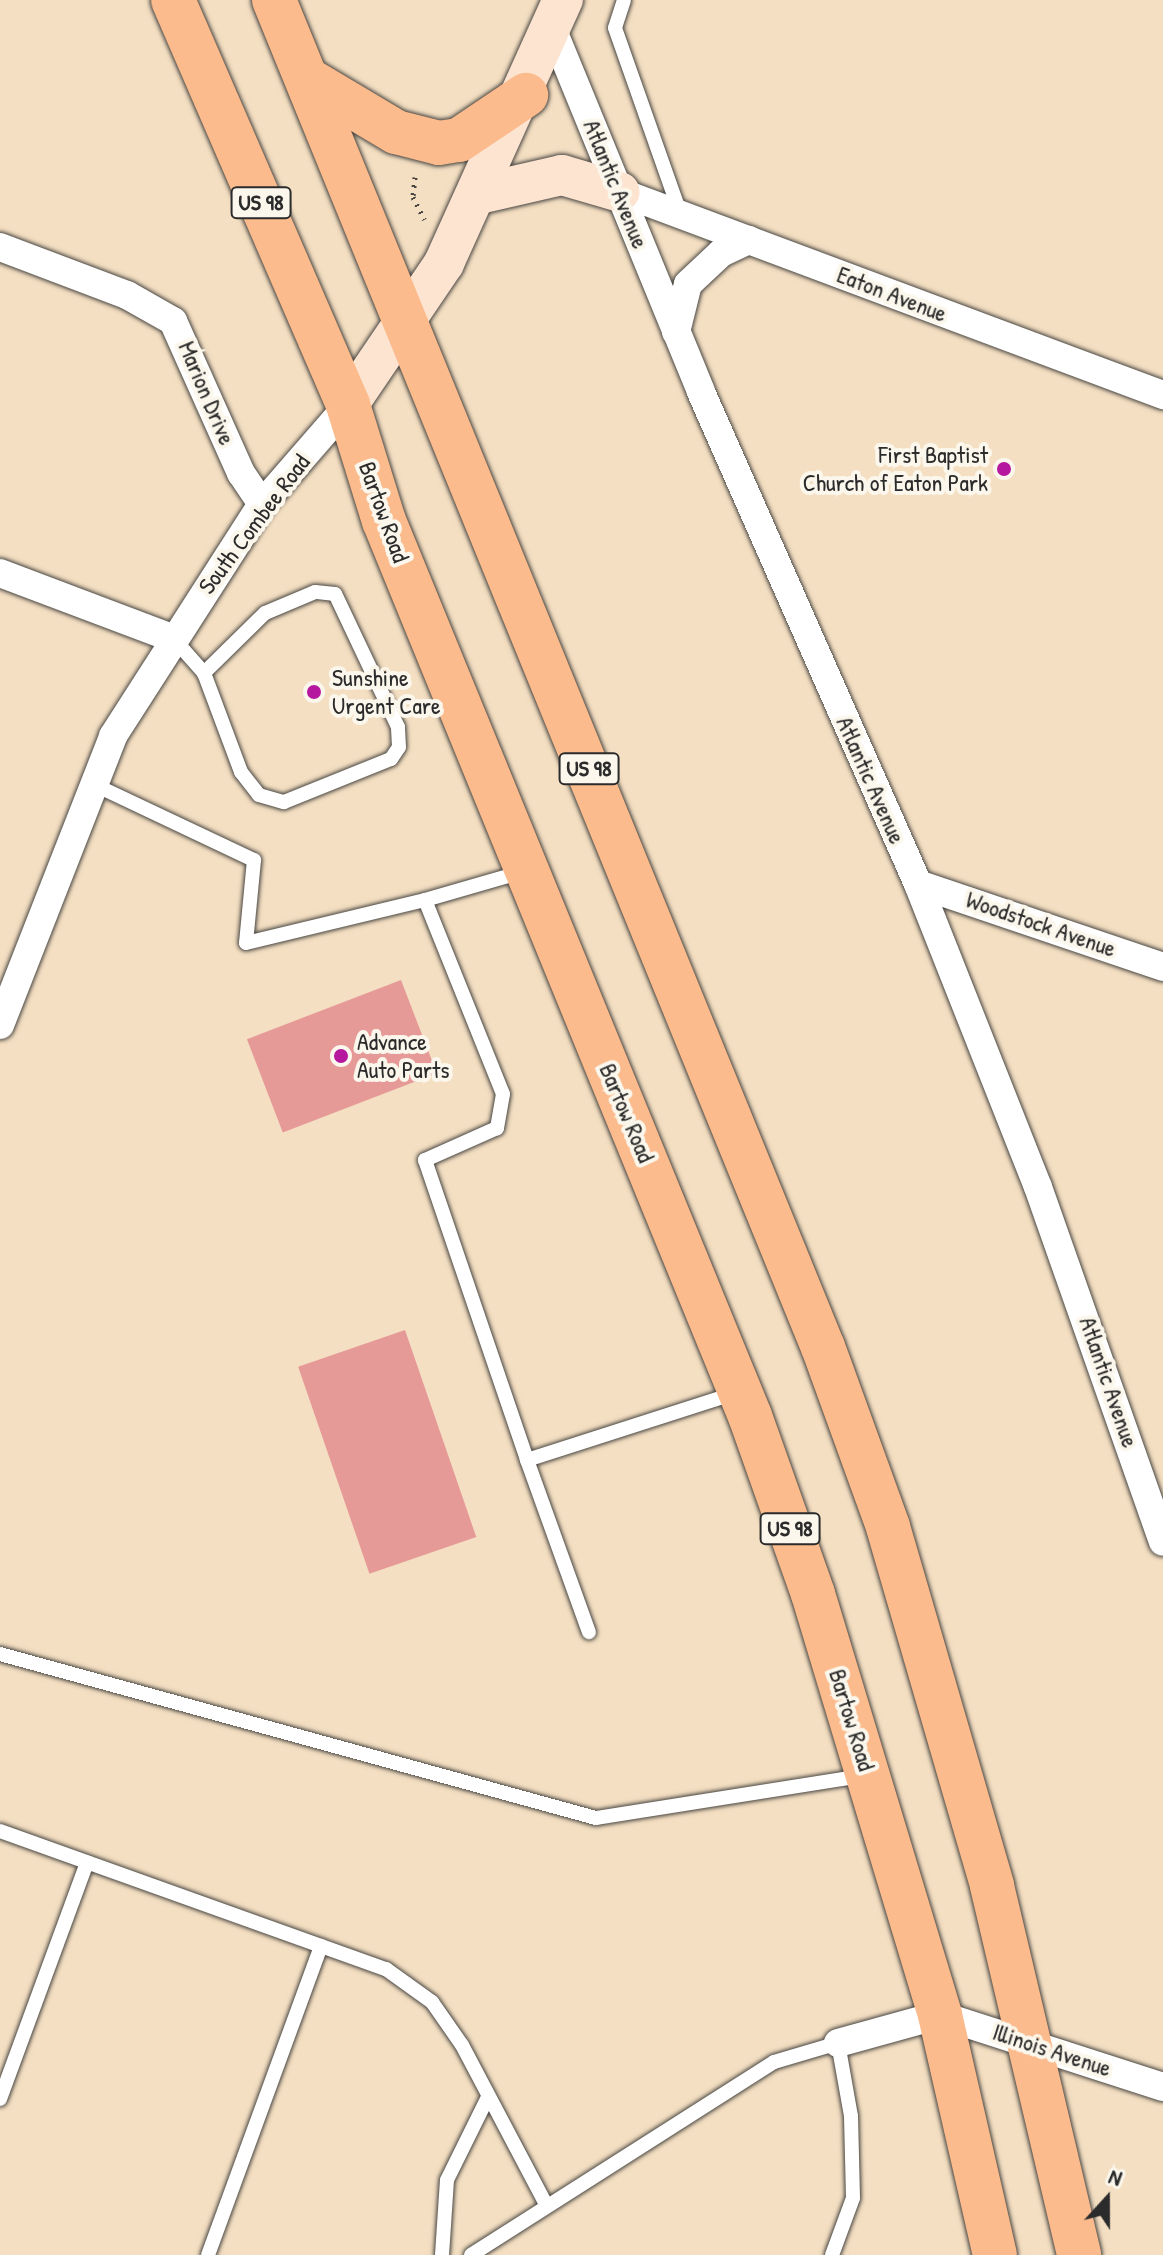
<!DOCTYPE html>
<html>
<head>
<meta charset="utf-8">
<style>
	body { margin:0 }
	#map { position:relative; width:1163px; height:2255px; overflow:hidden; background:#f4dfc2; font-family:"Patrick Hand",sans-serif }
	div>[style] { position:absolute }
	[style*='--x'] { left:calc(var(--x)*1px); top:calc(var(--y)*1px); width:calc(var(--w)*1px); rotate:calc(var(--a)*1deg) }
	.building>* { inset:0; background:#e69a98; transform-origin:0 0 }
	.path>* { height:5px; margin-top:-2.5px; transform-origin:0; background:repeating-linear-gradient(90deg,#494642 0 2px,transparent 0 8px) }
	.roads { filter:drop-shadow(0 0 2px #494642) drop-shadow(0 0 2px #494642) }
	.lane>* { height:14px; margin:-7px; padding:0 7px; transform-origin:7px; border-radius:7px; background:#fff }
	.street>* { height:28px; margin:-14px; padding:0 14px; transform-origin:14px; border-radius:14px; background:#fff }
	.secondary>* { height:40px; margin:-20px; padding:0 20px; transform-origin:20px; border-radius:20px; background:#fde4d1 }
	.primary>* { height:44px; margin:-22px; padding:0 22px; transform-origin:22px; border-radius:22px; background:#fbbb8d }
	.dots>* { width:22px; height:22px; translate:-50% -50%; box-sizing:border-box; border:4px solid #fbf7ec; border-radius:50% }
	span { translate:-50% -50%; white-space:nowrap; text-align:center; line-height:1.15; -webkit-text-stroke:8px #fbf7ec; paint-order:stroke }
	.shield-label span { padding:2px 6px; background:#fbf7ec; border:2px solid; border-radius:6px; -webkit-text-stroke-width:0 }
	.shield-label { font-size:22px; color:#2b2b2b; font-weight:700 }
	.street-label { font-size:24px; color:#2b2b2b }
	.poi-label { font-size:24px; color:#2b2b2b }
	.right { translate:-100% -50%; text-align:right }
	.left { translate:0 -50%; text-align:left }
	.north { position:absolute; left:1067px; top:2159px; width:80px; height:80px; -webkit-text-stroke:6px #fbf7ec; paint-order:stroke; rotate:21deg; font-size:22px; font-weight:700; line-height:32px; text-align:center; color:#2b2b2b }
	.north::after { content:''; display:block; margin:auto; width:28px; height:36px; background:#2b2b2b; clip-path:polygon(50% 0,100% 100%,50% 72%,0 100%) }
</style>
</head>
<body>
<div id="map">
	<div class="building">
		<div style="left:401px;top:980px;width:100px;height:165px;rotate:69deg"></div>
		<div style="left:405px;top:1330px;width:219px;height:113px;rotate:71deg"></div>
	</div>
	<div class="path">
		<div style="--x:415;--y:177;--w:20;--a:96"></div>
		<div style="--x:413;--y:197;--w:25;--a:63"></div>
	</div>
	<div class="roads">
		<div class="lane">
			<div style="--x:624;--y:0;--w:29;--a:108"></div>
			<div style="--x:615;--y:28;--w:196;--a:70.6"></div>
			<div style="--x:173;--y:638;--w:47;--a:48.5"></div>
			<div style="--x:204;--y:673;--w:106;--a:69.5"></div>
			<div style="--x:241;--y:772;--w:29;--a:52"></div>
			<div style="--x:259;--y:795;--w:26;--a:16"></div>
			<div style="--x:284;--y:802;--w:115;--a:-21.9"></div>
			<div style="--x:391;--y:759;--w:14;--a:-56"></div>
			<div style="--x:399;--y:747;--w:20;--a:-93"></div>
			<div style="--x:398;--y:727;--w:147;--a:-115.3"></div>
			<div style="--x:335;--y:594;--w:20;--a:-174"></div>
			<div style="--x:315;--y:592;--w:54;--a:157.2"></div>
			<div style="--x:265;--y:613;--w:86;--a:135.5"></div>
			<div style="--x:93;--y:784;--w:178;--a:25.3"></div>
			<div style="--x:254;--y:860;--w:83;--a:95.5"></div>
			<div style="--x:246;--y:943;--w:184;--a:-13.5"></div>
			<div style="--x:522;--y:872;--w:101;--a:163.9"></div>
			<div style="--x:425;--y:900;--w:209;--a:68.1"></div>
			<div style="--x:503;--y:1094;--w:35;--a:100"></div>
			<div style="--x:497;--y:1128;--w:79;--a:156"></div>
			<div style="--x:425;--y:1160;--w:317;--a:71.2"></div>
			<div style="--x:527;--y:1460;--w:219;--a:-17.8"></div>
			<div style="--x:527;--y:1460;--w:183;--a:70.2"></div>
			<div style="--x:0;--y:1654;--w:618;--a:15.39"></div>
			<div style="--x:596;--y:1818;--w:269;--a:-9"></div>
			<div style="--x:0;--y:1831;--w:410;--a:19.7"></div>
			<div style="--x:386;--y:1969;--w:57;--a:35.7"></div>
			<div style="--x:432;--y:2002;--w:52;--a:55.1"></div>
			<div style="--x:462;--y:2045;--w:180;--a:62.2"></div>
			<div style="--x:0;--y:2099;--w:252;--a:-69.8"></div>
			<div style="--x:208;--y:2255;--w:329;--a:-69.9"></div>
			<div style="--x:442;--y:2255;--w:75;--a:-86.2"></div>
			<div style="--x:447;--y:2180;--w:93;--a:-63.7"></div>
			<div style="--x:471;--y:2255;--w:359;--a:-32.5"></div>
			<div style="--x:774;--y:2062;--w:67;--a:-16.5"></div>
			<div style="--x:838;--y:2043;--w:74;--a:79.9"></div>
			<div style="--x:851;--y:2116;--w:82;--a:88.6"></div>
			<div style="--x:853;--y:2198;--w:61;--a:110.2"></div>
		</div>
		<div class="street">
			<div style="--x:552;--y:28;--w:393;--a:67.7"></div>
			<div style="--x:701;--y:392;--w:538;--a:66.2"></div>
			<div style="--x:918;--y:884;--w:326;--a:68.4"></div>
			<div style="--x:1038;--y:1187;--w:376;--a:70.6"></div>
			<div style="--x:620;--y:192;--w:580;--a:20.5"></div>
			<div style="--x:0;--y:247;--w:136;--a:20.7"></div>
			<div style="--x:127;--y:295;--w:53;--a:29.5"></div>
			<div style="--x:173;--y:321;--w:167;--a:65.9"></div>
			<div style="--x:241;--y:473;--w:37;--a:56"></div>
			<div style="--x:676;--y:332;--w:49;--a:-76"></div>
			<div style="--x:688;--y:284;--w:45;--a:-43.2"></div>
			<div style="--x:721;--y:253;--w:31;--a:-25"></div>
			<div style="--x:0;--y:573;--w:184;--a:20.7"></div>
			<div style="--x:918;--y:884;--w:259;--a:18.7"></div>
			<div style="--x:0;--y:1025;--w:310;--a:-68.6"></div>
			<div style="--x:113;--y:736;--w:276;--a:-57.3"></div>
			<div style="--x:262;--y:504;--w:131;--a:-49"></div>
			<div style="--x:838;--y:2043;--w:106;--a:-15.4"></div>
			<div style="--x:940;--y:2015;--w:234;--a:17.9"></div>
		</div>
		<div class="secondary">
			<div style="--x:479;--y:194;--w:85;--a:-12.9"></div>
			<div style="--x:562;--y:175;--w:60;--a:16.3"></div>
			<div style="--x:348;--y:405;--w:171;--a:-55.9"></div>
			<div style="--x:444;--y:263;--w:289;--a:-65.7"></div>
		</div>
		<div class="primary">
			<div style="--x:173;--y:0;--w:441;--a:66.6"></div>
			<div style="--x:348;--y:405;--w:121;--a:72.8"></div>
			<div style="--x:384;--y:521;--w:967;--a:67.76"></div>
			<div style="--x:750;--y:1416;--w:189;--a:70.5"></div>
			<div style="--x:813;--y:1594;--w:440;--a:73.2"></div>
			<div style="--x:940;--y:2015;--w:246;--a:77.1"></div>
			<div style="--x:274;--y:0;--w:1455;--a:67.83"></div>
			<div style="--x:823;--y:1347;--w:191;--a:70.1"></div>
			<div style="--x:888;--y:1527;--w:374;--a:73.8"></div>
			<div style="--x:992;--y:1886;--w:379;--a:76.7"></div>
			<div style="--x:307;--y:79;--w:104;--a:30.8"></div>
			<div style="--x:396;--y:132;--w:44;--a:14.3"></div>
			<div style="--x:439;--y:143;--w:20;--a:-9"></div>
			<div style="--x:459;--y:140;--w:81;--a:-33.9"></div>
		</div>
	</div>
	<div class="dots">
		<div style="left:1004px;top:469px;background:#b5179e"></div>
		<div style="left:314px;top:692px;background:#b5179e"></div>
		<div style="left:341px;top:1056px;background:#b5179e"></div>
	</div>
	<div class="shield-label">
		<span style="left:261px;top:203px">US 98</span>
		<span style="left:589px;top:769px">US 98</span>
		<span style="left:790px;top:1529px">US 98</span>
	</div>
	<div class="street-label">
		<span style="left:616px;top:184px;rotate:68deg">Atlantic Avenue</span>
		<span style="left:892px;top:294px;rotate:21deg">Eaton Avenue</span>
		<span style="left:207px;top:393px;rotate:67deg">Marion Drive</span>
		<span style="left:384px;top:512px;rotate:70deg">Bartow Road</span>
		<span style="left:254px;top:524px;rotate:-53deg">South Combee Road</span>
		<span style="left:871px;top:780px;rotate:66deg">Atlantic Avenue</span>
		<span style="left:1041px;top:924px;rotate:19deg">Woodstock Avenue</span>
		<span style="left:627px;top:1113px;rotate:67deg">Bartow Road</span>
		<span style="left:1109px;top:1382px;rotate:71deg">Atlantic Avenue</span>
		<span style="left:852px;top:1720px;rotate:73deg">Bartow Road</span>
		<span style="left:1052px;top:2050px;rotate:18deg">Illinois Avenue</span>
	</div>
	<div class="poi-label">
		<span class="right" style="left:988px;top:469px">First Baptist<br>Church of Eaton Park</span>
		<span class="left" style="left:332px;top:692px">Sunshine<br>Urgent Care</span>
		<span class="left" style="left:357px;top:1056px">Advance<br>Auto Parts</span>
	</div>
	<div class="north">N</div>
</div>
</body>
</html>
